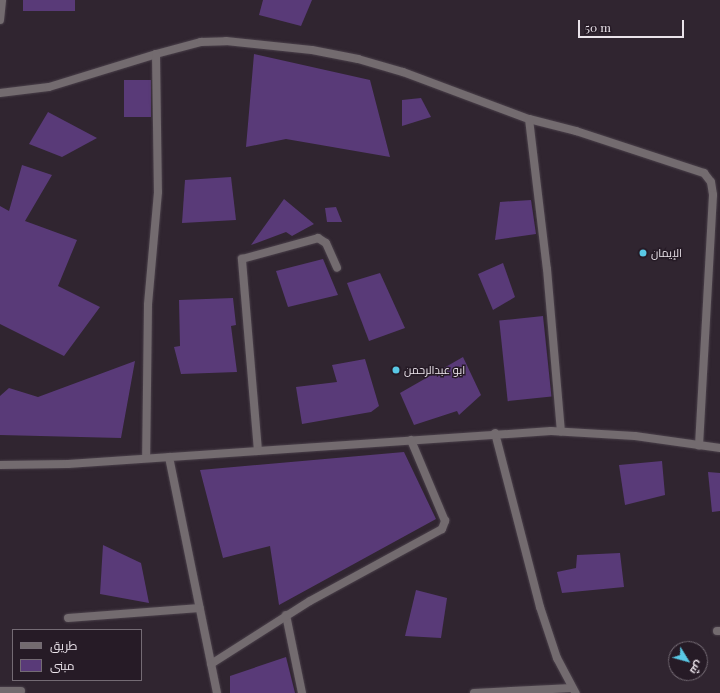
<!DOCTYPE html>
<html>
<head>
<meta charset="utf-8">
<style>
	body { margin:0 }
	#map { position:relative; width:720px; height:693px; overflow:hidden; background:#302530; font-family:"Playfair Display",Cairo,serif }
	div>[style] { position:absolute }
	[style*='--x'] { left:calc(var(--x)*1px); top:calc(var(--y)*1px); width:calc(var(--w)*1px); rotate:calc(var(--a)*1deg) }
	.building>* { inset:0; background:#593a78; transform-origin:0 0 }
	.roads { filter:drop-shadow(0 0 1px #4a404a) drop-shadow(0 0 1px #4a404a) }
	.minor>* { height:8px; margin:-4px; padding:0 4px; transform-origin:4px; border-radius:4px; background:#736b6f }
	.dots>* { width:11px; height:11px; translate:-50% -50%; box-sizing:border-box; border:2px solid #261b26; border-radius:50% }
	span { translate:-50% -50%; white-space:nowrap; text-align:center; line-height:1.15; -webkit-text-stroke:3px #261b26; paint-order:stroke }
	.poi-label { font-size:11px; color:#eae3ea }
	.left { translate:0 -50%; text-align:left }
	.legend { position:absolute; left:12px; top:629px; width:130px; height:52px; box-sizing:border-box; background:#261b26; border:1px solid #746b74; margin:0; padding:5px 7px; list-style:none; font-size:12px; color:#eae3ea }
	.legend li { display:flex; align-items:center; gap:8px; height:20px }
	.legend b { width:20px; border:1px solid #746b74 }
	.north { position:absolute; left:668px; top:641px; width:40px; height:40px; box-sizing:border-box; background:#261b26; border:1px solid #746b74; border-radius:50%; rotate:127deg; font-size:11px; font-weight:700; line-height:16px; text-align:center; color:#eae3ea }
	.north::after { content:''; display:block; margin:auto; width:14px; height:18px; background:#59c8e5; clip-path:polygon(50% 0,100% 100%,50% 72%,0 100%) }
	.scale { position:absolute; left:578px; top:20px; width:106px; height:18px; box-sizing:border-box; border:2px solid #eae3ea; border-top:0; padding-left:5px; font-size:12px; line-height:14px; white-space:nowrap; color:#eae3ea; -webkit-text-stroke:3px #261b26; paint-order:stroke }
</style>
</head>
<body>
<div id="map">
	<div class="building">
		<div style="left:23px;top:0;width:52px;height:11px"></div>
		<div style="clip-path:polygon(263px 0,312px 0,301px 26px,259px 15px)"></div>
		<div style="clip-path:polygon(254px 54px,370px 80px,390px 157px,286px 139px,246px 147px)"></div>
		<div style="left:124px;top:80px;width:27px;height:37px"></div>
		<div style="clip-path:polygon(421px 98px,431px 117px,402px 126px,402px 100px)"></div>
		<div style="clip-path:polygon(48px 112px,97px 138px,62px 157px,29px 144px)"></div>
		<div style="clip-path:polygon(22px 165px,52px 175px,25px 221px,77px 240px,58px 286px,100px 307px,64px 356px,0 324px,0 206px,9px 211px)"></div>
		<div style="clip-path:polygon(231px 177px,236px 220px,182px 223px,185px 180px)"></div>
		<div style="clip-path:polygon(284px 199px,314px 224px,292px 236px,286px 232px,251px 245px)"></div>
		<div style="clip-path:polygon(531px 200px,536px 234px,495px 240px,500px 202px)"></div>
		<div style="clip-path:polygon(336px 207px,342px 222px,327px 222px,325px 208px)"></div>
		<div style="clip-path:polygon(323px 259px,338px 295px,288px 307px,276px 271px)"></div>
		<div style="clip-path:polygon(503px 263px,515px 297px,493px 310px,478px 274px)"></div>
		<div style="clip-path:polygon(380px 273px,405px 328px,369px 341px,347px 283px)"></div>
		<div style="clip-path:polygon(233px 298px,236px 325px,231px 326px,237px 372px,181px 374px,174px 347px,180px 346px,179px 300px)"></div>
		<div style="left:543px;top:316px;width:81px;height:44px;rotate:84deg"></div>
		<div style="clip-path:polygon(463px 357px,481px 395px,459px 415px,457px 411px,414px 425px,400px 393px)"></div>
		<div style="clip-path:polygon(365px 359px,379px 406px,371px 412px,302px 424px,296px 387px,337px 382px,332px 365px)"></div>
		<div style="clip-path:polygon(135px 361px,121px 438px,0 435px,0 396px,9px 388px,38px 397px)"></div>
		<div style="clip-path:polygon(404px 452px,436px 519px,279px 605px,270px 546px,223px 558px,200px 470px)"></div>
		<div style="clip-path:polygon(662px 461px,665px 495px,625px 505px,619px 465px)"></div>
		<div style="clip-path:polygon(708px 472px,720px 473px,720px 511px,712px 512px)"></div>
		<div style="clip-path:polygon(103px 545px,141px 563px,149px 603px,100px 594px)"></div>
		<div style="clip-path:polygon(620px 553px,624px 587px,562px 593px,557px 572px,576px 568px,577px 555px)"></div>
		<div style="clip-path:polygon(416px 590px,447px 598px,441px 638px,405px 636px)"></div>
		<div style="clip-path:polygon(286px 657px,295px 693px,230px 693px,230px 676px)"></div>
	</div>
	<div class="roads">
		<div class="minor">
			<div style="--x:0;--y:20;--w:20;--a:-84"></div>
			<div style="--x:156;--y:54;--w:47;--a:-14.9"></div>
			<div style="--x:201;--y:42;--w:25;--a:-2"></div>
			<div style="--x:226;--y:41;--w:86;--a:6"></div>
			<div style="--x:312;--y:50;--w:47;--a:11.1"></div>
			<div style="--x:358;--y:59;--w:47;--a:16.1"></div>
			<div style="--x:403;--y:72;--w:134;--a:20.5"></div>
			<div style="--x:529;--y:119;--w:49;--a:14.3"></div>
			<div style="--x:576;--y:131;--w:135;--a:18.2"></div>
			<div style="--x:704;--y:173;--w:11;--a:52"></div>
			<div style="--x:711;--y:182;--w:13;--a:81"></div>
			<div style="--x:713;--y:195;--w:251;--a:93.2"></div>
			<div style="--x:0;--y:93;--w:49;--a:-7"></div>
			<div style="--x:49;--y:87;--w:112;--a:-17.1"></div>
			<div style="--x:156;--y:54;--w:138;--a:89.2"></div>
			<div style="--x:158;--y:192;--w:113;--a:95.1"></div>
			<div style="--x:148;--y:305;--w:153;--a:90.7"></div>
			<div style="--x:529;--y:119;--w:151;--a:83.2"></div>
			<div style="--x:547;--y:269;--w:163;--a:85.1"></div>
			<div style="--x:495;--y:433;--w:180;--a:75.5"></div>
			<div style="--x:540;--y:607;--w:54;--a:71.6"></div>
			<div style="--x:557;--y:658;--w:40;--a:62"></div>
			<div style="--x:258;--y:451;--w:193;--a:-94.8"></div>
			<div style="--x:242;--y:259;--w:79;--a:-15.4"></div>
			<div style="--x:318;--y:238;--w:9;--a:32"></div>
			<div style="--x:326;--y:243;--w:27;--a:66"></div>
			<div style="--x:169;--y:457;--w:241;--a:78.5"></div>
			<div style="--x:0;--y:465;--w:68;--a:-0.8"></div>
			<div style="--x:68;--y:464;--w:484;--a:-3.9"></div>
			<div style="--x:551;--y:431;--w:84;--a:3.4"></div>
			<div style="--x:635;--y:436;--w:86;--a:8"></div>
			<div style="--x:286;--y:615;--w:80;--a:78.4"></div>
			<div style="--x:68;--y:618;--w:132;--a:-4.3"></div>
			<div style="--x:717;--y:631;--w:3;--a:0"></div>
			<div style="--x:211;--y:664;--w:117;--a:-32.5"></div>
			<div style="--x:310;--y:601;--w:150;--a:-28.6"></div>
			<div style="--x:442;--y:529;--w:9;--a:-69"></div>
			<div style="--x:445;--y:521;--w:88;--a:-112.8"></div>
			<div style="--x:0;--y:691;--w:21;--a:0"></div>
			<div style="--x:474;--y:693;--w:98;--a:-2.9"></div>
		</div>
	</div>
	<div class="dots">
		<div style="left:643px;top:253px;background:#59c8e5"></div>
		<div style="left:396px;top:370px;background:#59c8e5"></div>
	</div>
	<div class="poi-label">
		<span class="left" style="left:651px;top:253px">الإيمان</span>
		<span class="left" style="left:404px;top:370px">ابو عبدالرحمن</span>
	</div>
	<ul class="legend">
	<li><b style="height:5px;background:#736b6f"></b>طريق</li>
	<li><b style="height:11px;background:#593a78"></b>مبنى</li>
	</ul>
	<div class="north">ش</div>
	<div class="scale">50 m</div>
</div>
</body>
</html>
